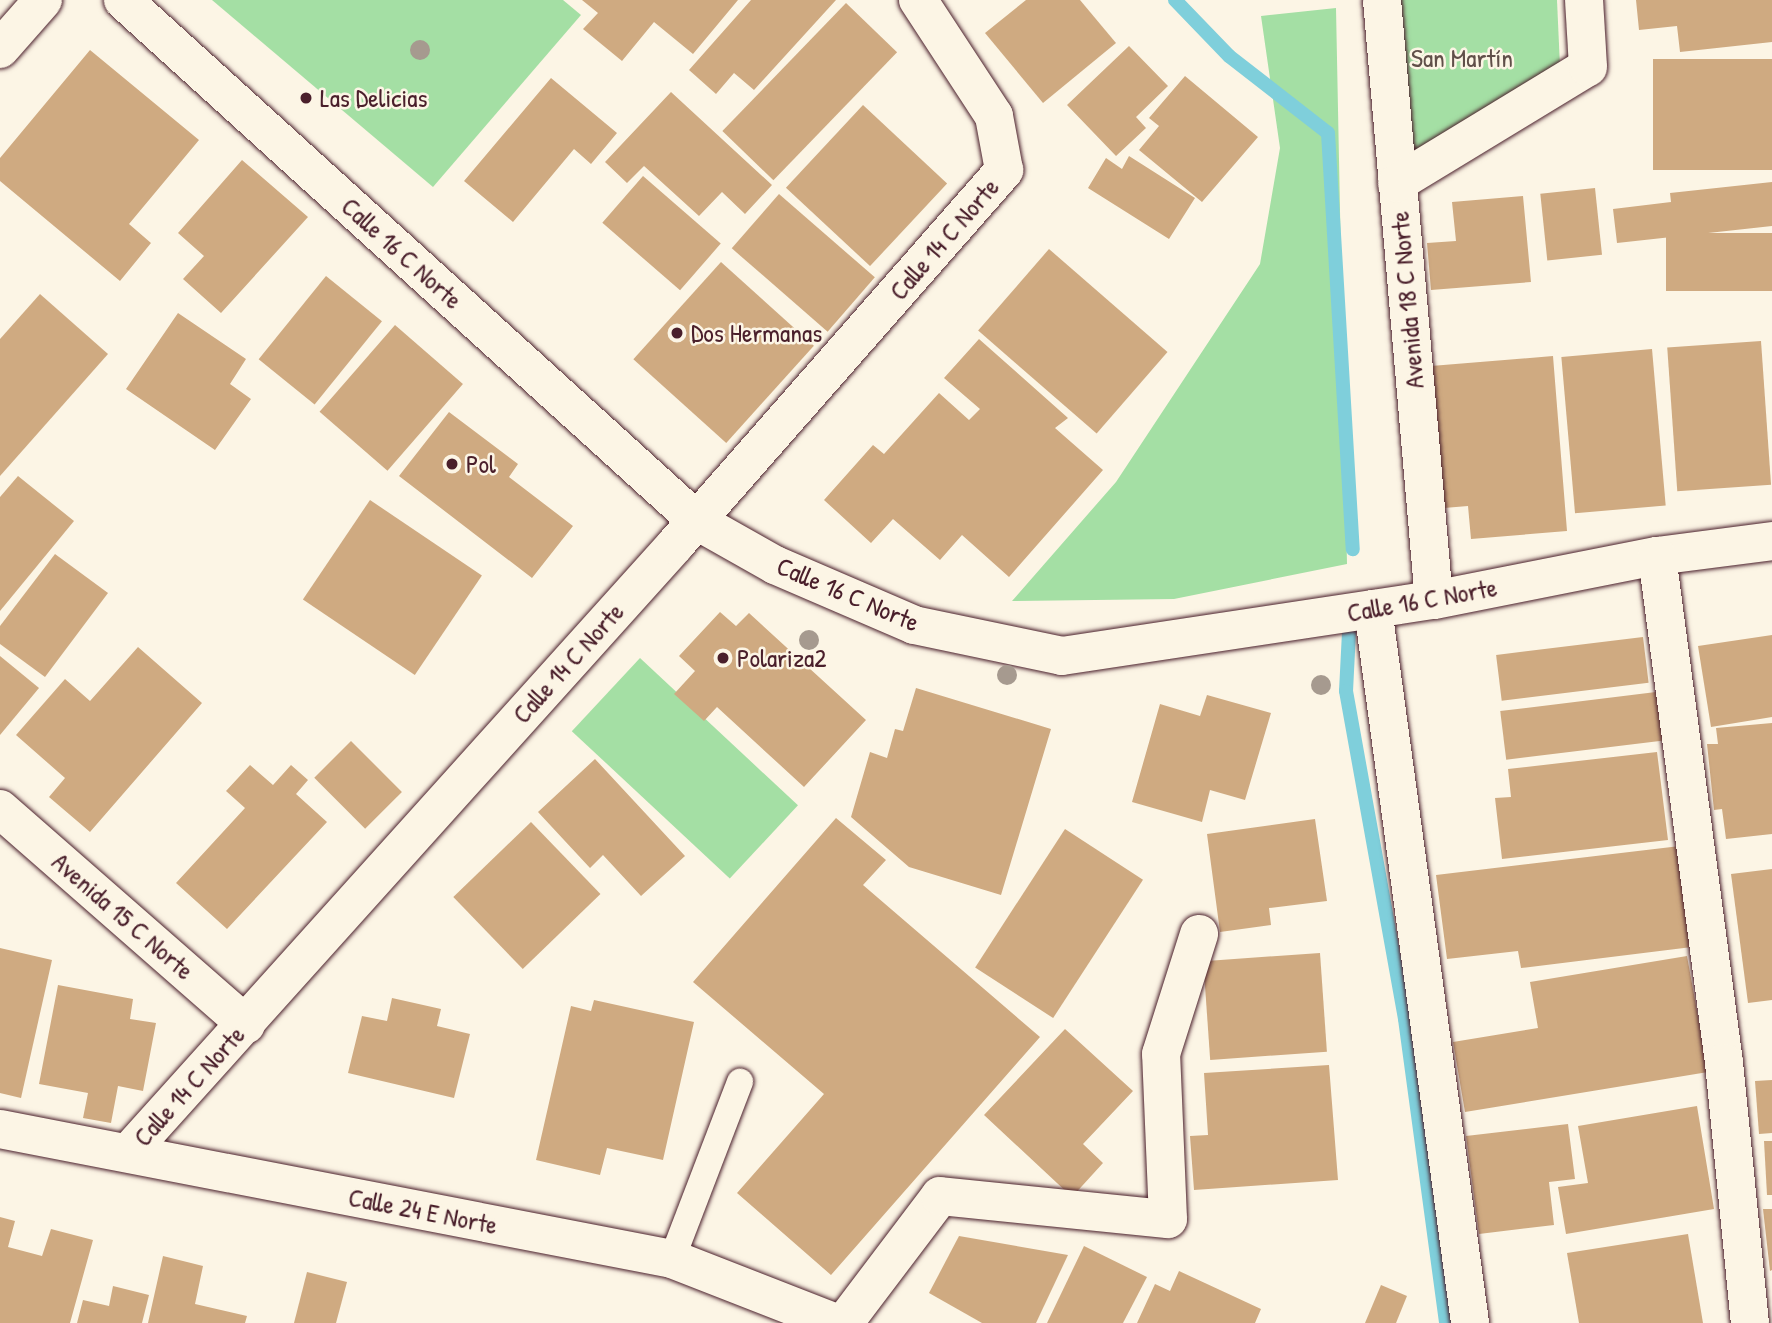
<!DOCTYPE html>
<html>
<head>
<meta charset="utf-8">
<style>
	body { margin:0 }
	#map { position:relative; width:1772px; height:1323px; overflow:hidden; background:#fcf5e5; font-family:"Patrick Hand",sans-serif }
	div>[style] { position:absolute }
	[style*='--x'] { left:calc(var(--x)*1px); top:calc(var(--y)*1px); width:calc(var(--w)*1px); rotate:calc(var(--a)*1deg) }
	.green>* { inset:0; background:#a4dfa4; transform-origin:0 0 }
	.stream>* { height:14px; margin:-7px; padding:0 7px; transform-origin:7px; border-radius:7px; background:#7fcfdb }
	.building>* { inset:0; background:#cfaa81; transform-origin:0 0 }
	.roads { filter:drop-shadow(0 0 2px #4a1f2b) drop-shadow(0 0 2px #4a1f2b) }
	.lane>* { height:26px; margin:-13px; padding:0 13px; transform-origin:13px; border-radius:13px; background:#fcf5e5 }
	.street>* { height:38px; margin:-19px; padding:0 19px; transform-origin:19px; border-radius:19px; background:#fcf5e5 }
	.secondary>* { height:38px; margin:-19px; padding:0 19px; transform-origin:19px; border-radius:19px; background:#fcf5e5 }
	.trees>* { width:20px; height:20px; margin:-10px; border-radius:50%; background:#a69a8f }
	.dots>* { width:19px; height:19px; translate:-50% -50%; box-sizing:border-box; border:4px solid #fcf5e5; border-radius:50% }
	span { translate:-50% -50%; white-space:nowrap; text-align:center; line-height:1.15; -webkit-text-stroke:5px #fcf5e5; paint-order:stroke }
	.park-label { font-size:26px; color:#604f49 }
	.poi-label { font-size:26px; color:#4a1f2b }
	.left { translate:0 -50%; text-align:left }
	.street-label { font-size:26px; color:#4a1f2b }
</style>
</head>
<body>
<div id="map">
	<div class="green">
		<div style="clip-path:polygon(212px 0,563px 0,581px 15px,433px 187px)"></div>
		<div style="clip-path:polygon(1399px 0,1557px 0,1560px 67px,1402px 162px)"></div>
		<div style="clip-path:polygon(1336px 8px,1347px 564px,1174px 599px,1012px 601px,1116px 482px,1260px 264px,1280px 148px,1261px 16px)"></div>
		<div style="left:640px;top:658px;width:216px;height:100px;rotate:43deg"></div>
	</div>
	<div class="stream">
		<div style="--x:1175;--y:0;--w:78;--a:46"></div>
		<div style="--x:1229;--y:56;--w:125;--a:37.9"></div>
		<div style="--x:1328;--y:133;--w:417;--a:86.6"></div>
		<div style="--x:1349;--y:632;--w:59;--a:92.9"></div>
		<div style="--x:1346;--y:691;--w:333;--a:79.8"></div>
		<div style="--x:1405;--y:1019;--w:307;--a:82.3"></div>
	</div>
	<div class="building">
		<div style="clip-path:polygon(582px 0,738px 0,693px 54px,654px 22px,622px 61px,583px 29px,598px 13px)"></div>
		<div style="clip-path:polygon(751px 0,836px 0,754px 90px,734px 73px,716px 94px,689px 70px)"></div>
		<div style="clip-path:polygon(1026px 0,1080px 0,1116px 43px,1043px 103px,985px 33px)"></div>
		<div style="clip-path:polygon(1636px 0,1772px 0,1772px 42px,1680px 52px,1677px 26px,1639px 30px)"></div>
		<div style="left:846px;top:3px;width:71px;height:178px;rotate:44deg"></div>
		<div style="clip-path:polygon(1129px 46px,1168px 86px,1136px 117px,1146px 128px,1116px 156px,1067px 105px)"></div>
		<div style="clip-path:polygon(90px 50px,199px 140px,129px 224px,151px 243px,120px 281px,0 181px,0 158px)"></div>
		<div style="left:1772px;top:59px;width:111px;height:119px;rotate:90deg"></div>
		<div style="clip-path:polygon(1185px 76px,1258px 137px,1202px 202px,1139px 150px,1159px 126px,1149px 118px)"></div>
		<div style="clip-path:polygon(551px 78px,617px 133px,591px 164px,574px 149px,513px 222px,464px 181px)"></div>
		<div style="clip-path:polygon(671px 92px,772px 185px,745px 214px,722px 192px,699px 216px,644px 166px,627px 183px,605px 162px)"></div>
		<div style="left:863px;top:105px;width:115px;height:113px;rotate:43deg"></div>
		<div style="clip-path:polygon(1129px 156px,1195px 198px,1169px 239px,1088px 188px,1106px 158px,1122px 169px)"></div>
		<div style="clip-path:polygon(242px 160px,308px 217px,221px 313px,183px 279px,204px 256px,178px 233px)"></div>
		<div style="left:643px;top:176px;width:103px;height:62px;rotate:41deg"></div>
		<div style="clip-path:polygon(1772px 182px,1772px 226px,1617px 243px,1613px 209px,1671px 202px,1670px 193px)"></div>
		<div style="left:1595px;top:188px;width:67px;height:55px;rotate:84deg"></div>
		<div style="left:779px;top:194px;width:127px;height:72px;rotate:41deg"></div>
		<div style="clip-path:polygon(1523px 196px,1531px 282px,1431px 290px,1427px 243px,1456px 241px,1452px 202px)"></div>
		<div style="left:1772px;top:233px;width:58px;height:106px;rotate:90deg"></div>
		<div style="left:1049px;top:249px;width:157px;height:108px;rotate:41deg"></div>
		<div style="left:721px;top:262px;width:125px;height:131px;rotate:42deg"></div>
		<div style="left:326px;top:276px;width:72px;height:107px;rotate:39deg"></div>
		<div style="clip-path:polygon(40px 294px,108px 354px,0 476px,0 339px)"></div>
		<div style="clip-path:polygon(178px 313px,246px 359px,230px 384px,251px 399px,215px 450px,126px 389px)"></div>
		<div style="left:395px;top:325px;width:90px;height:115px;rotate:41deg"></div>
		<div style="clip-path:polygon(979px 339px,1068px 418px,1055px 428px,1103px 470px,1009px 577px,962px 535px,940px 560px,893px 519px,871px 543px,824px 500px,873px 445px,884px 454px,939px 393px,969px 420px,980px 409px,944px 378px)"></div>
		<div style="left:1761px;top:341px;width:144px;height:94px;rotate:86deg"></div>
		<div style="left:1652px;top:349px;width:157px;height:91px;rotate:85deg"></div>
		<div style="clip-path:polygon(1553px 356px,1567px 531px,1471px 539px,1468px 506px,1444px 508px,1431px 366px)"></div>
		<div style="clip-path:polygon(449px 412px,518px 464px,509px 477px,573px 526px,532px 578px,399px 476px)"></div>
		<div style="clip-path:polygon(18px 476px,74px 521px,0 611px,0 497px)"></div>
		<div style="left:370px;top:500px;width:135px;height:120px;rotate:34deg"></div>
		<div style="clip-path:polygon(55px 554px,108px 593px,45px 677px,0 644px,0 626px)"></div>
		<div style="clip-path:polygon(720px 612px,736px 626px,749px 613px,866px 720px,804px 787px,717px 707px,704px 721px,674px 694px,695px 671px,679px 656px)"></div>
		<div style="clip-path:polygon(1772px 635px,1772px 717px,1711px 727px,1698px 646px)"></div>
		<div style="left:1643px;top:637px;width:46px;height:148px;rotate:83deg"></div>
		<div style="clip-path:polygon(138px 647px,202px 703px,90px 832px,49px 797px,65px 778px,16px 735px,65px 679px,90px 701px)"></div>
		<div style="clip-path:polygon(0 656px,39px 688px,0 735px)"></div>
		<div style="clip-path:polygon(916px 688px,1051px 729px,1001px 895px,909px 867px,851px 817px,870px 752px,887px 758px,895px 729px,903px 731px)"></div>
		<div style="left:1664px;top:691px;width:49px;height:165px;rotate:83deg"></div>
		<div style="clip-path:polygon(1207px 695px,1271px 713px,1245px 800px,1210px 790px,1202px 822px,1132px 802px,1160px 704px,1200px 716px)"></div>
		<div style="clip-path:polygon(1772px 723px,1772px 834px,1726px 839px,1722px 809px,1714px 810px,1707px 744px,1718px 744px,1716px 728px)"></div>
		<div style="left:351px;top:741px;width:72px;height:52px;rotate:45deg"></div>
		<div style="clip-path:polygon(1657px 752px,1668px 840px,1502px 859px,1495px 798px,1511px 797px,1508px 769px)"></div>
		<div style="clip-path:polygon(595px 759px,685px 856px,641px 896px,603px 855px,590px 868px,538px 812px)"></div>
		<div style="clip-path:polygon(250px 765px,273px 785px,291px 765px,308px 780px,296px 794px,327px 822px,227px 929px,176px 883px,245px 808px,226px 791px)"></div>
		<div style="clip-path:polygon(836px 818px,886px 860px,863px 885px,1040px 1037px,831px 1275px,737px 1193px,824px 1094px,693px 982px)"></div>
		<div style="clip-path:polygon(1315px 819px,1327px 901px,1269px 908px,1271px 925px,1220px 932px,1207px 834px)"></div>
		<div style="left:531px;top:822px;width:100px;height:108px;rotate:46deg"></div>
		<div style="left:1065px;top:829px;width:93px;height:165px;rotate:33deg"></div>
		<div style="clip-path:polygon(1680px 846px,1692px 947px,1521px 968px,1518px 951px,1447px 959px,1436px 875px)"></div>
		<div style="clip-path:polygon(1772px 869px,1772px 1000px,1748px 1003px,1731px 874px)"></div>
		<div style="clip-path:polygon(0 948px,52px 960px,21px 1098px,0 1093px)"></div>
		<div style="left:1320px;top:953px;width:99px;height:117px;rotate:86deg"></div>
		<div style="clip-path:polygon(1687px 956px,1708px 1072px,1465px 1112px,1453px 1042px,1538px 1028px,1530px 982px)"></div>
		<div style="clip-path:polygon(58px 985px,133px 999px,130px 1019px,156px 1023px,143px 1091px,118px 1086px,111px 1123px,83px 1118px,88px 1093px,39px 1084px)"></div>
		<div style="clip-path:polygon(392px 998px,441px 1009px,437px 1026px,470px 1034px,454px 1098px,348px 1073px,362px 1016px,387px 1021px)"></div>
		<div style="clip-path:polygon(594px 1000px,694px 1022px,663px 1160px,607px 1148px,600px 1175px,536px 1160px,571px 1006px,591px 1011px)"></div>
		<div style="clip-path:polygon(1065px 1029px,1133px 1091px,1083px 1144px,1103px 1163px,1072px 1197px,984px 1115px)"></div>
		<div style="clip-path:polygon(1329px 1065px,1338px 1180px,1194px 1190px,1190px 1136px,1208px 1135px,1204px 1073px)"></div>
		<div style="clip-path:polygon(1772px 1080px,1772px 1133px,1759px 1134px,1755px 1081px)"></div>
		<div style="clip-path:polygon(1697px 1106px,1714px 1209px,1566px 1234px,1558px 1187px,1588px 1183px,1578px 1126px)"></div>
		<div style="clip-path:polygon(1568px 1124px,1575px 1179px,1549px 1182px,1554px 1225px,1479px 1234px,1466px 1136px)"></div>
		<div style="clip-path:polygon(1764px 1141px,1772px 1141px,1772px 1195px,1767px 1195px)"></div>
		<div style="clip-path:polygon(1763px 1209px,1772px 1209px,1772px 1270px,1770px 1271px)"></div>
		<div style="clip-path:polygon(0 1217px,15px 1221px,8px 1247px,42px 1256px,51px 1229px,93px 1240px,70px 1323px,0 1323px)"></div>
		<div style="clip-path:polygon(1688px 1234px,1703px 1323px,1579px 1323px,1567px 1253px)"></div>
		<div style="clip-path:polygon(959px 1236px,1068px 1255px,1036px 1323px,982px 1323px,929px 1293px)"></div>
		<div style="clip-path:polygon(1084px 1246px,1147px 1277px,1123px 1323px,1047px 1323px)"></div>
		<div style="clip-path:polygon(163px 1256px,203px 1266px,195px 1304px,247px 1316px,245px 1323px,148px 1323px)"></div>
		<div style="clip-path:polygon(1179px 1271px,1261px 1309px,1255px 1323px,1137px 1323px,1155px 1284px,1170px 1291px)"></div>
		<div style="clip-path:polygon(307px 1272px,347px 1282px,336px 1323px,294px 1323px)"></div>
		<div style="clip-path:polygon(1381px 1285px,1407px 1296px,1396px 1323px,1365px 1323px)"></div>
		<div style="clip-path:polygon(113px 1286px,149px 1295px,142px 1323px,77px 1323px,83px 1300px,109px 1306px)"></div>
	</div>
	<div class="roads">
		<div class="lane">
			<div style="--x:672;--y:1259;--w:190;--a:-69"></div>
		</div>
		<div class="street">
			<div style="--x:123;--y:0;--w:775;--a:42.23"></div>
			<div style="--x:697;--y:521;--w:90;--a:29.4"></div>
			<div style="--x:775;--y:565;--w:151;--a:23.3"></div>
			<div style="--x:914;--y:625;--w:151;--a:11.8"></div>
			<div style="--x:1062;--y:656;--w:376;--a:-8.6"></div>
			<div style="--x:1434;--y:600;--w:227;--a:-11.2"></div>
			<div style="--x:1657;--y:556;--w:116;--a:-7.4"></div>
			<div style="--x:1382;--y:0;--w:602;--a:85.05"></div>
			<div style="--x:0;--y:49;--w:65;--a:-48.7"></div>
			<div style="--x:1397;--y:183;--w:223;--a:-31.3"></div>
			<div style="--x:1588;--y:67;--w:67;--a:-93.4"></div>
			<div style="--x:1657;--y:556;--w:511;--a:82.47"></div>
			<div style="--x:1724;--y:1063;--w:261;--a:84.3"></div>
			<div style="--x:1373;--y:609;--w:721;--a:82.26"></div>
			<div style="--x:0;--y:809;--w:327;--a:41.2"></div>
			<div style="--x:128;--y:1153;--w:818;--a:-48.02"></div>
			<div style="--x:675;--y:545;--w:499;--a:-48.7"></div>
			<div style="--x:1004;--y:170;--w:55;--a:-100.5"></div>
			<div style="--x:994;--y:116;--w:139;--a:-123.2"></div>
			<div style="--x:844;--y:1323;--w:159;--a:-52.9"></div>
			<div style="--x:940;--y:1196;--w:229;--a:5.8"></div>
			<div style="--x:1168;--y:1219;--w:165;--a:-92.4"></div>
			<div style="--x:1161;--y:1054;--w:126;--a:-72.4"></div>
		</div>
		<div class="secondary">
			<div style="--x:0;--y:1129;--w:684;--a:10.95"></div>
			<div style="--x:672;--y:1259;--w:176;--a:21.3"></div>
		</div>
	</div>
	<div class="trees">
		<div style="left:420px;top:50px"></div>
		<div style="left:809px;top:640px"></div>
		<div style="left:1007px;top:675px"></div>
		<div style="left:1321px;top:685px"></div>
	</div>
	<div class="dots">
		<div style="left:306px;top:98px;background:#4a1f2b"></div>
		<div style="left:677px;top:333px;background:#4a1f2b"></div>
		<div style="left:452px;top:464px;background:#4a1f2b"></div>
		<div style="left:723px;top:658px;background:#4a1f2b"></div>
	</div>
	<div class="park-label">
		<span style="left:1462px;top:58px">San Martín</span>
	</div>
	<div class="poi-label">
		<span class="left" style="left:320px;top:98px">Las Delicias</span>
		<span class="left" style="left:691px;top:333px">Dos Hermanas</span>
		<span class="left" style="left:466px;top:464px">Pol</span>
		<span class="left" style="left:737px;top:658px">Polariza2</span>
	</div>
	<div class="street-label">
		<span style="left:944px;top:239px;rotate:-49deg">Calle 14 C Norte</span>
		<span style="left:402px;top:253px;rotate:42deg">Calle 16 C Norte</span>
		<span style="left:1407px;top:300px;rotate:-95deg">Avenida 18 C Norte</span>
		<span style="left:848px;top:594px;rotate:23deg">Calle 16 C Norte</span>
		<span style="left:1422px;top:600px;rotate:-10deg">Calle 16 C Norte</span>
		<span style="left:568px;top:663px;rotate:-48deg">Calle 14 C Norte</span>
		<span style="left:123px;top:916px;rotate:41deg">Avenida 15 C Norte</span>
		<span style="left:189px;top:1086px;rotate:-48deg">Calle 14 C Norte</span>
		<span style="left:423px;top:1211px;rotate:11deg">Calle 24 E Norte</span>
	</div>
</div>
</body>
</html>
